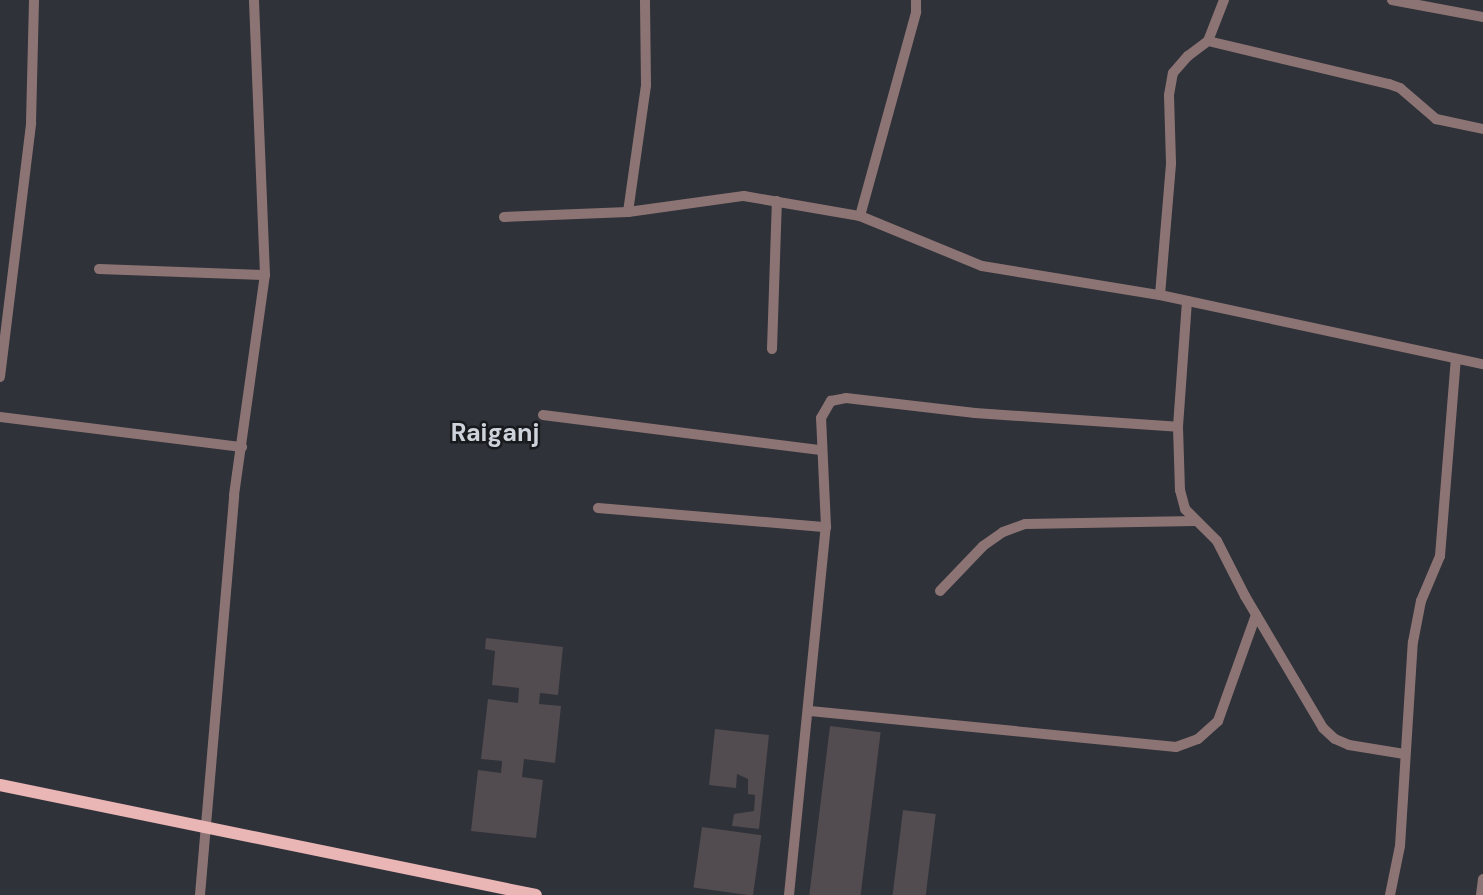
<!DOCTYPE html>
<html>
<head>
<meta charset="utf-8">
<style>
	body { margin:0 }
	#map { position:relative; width:1483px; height:895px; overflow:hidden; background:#2f3239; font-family:"DM Sans",sans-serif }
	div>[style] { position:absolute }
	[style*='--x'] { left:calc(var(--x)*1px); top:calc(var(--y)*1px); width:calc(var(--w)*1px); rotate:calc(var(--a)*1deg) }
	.building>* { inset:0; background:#524b4f; transform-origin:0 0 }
	.lane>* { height:10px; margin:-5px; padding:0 5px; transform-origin:5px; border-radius:5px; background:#8d7474 }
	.street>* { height:10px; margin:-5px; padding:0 5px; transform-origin:5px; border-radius:5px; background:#8d7474 }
	.primary>* { height:12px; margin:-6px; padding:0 6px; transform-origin:6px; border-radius:6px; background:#e9b5b5 }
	span { translate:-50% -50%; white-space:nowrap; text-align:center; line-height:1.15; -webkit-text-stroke:5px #191a1d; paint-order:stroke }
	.town-label { font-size:25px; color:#ced2da; font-weight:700 }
</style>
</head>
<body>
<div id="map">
	<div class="building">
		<div style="clip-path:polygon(486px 638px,563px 647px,558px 695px,540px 693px,539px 704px,561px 706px,555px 763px,524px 759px,522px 777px,543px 780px,536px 838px,471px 831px,478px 770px,501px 773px,502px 761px,481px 759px,488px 699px,518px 703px,519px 688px,492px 685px,495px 651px,485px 649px)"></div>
		<div style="left:830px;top:726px;width:51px;height:170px;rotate:7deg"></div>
		<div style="clip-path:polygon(715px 729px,769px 735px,759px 829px,732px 826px,734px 814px,754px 811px,755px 795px,748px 794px,748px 779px,737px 774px,736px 788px,709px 785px)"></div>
		<div style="left:903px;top:810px;width:33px;height:86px;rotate:7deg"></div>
		<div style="left:702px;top:827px;width:60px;height:61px;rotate:8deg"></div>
	</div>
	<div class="lane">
		<div style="--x:940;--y:591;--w:62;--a:-46.3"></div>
		<div style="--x:983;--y:546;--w:24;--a:-35"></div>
		<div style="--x:1003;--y:532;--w:23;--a:-20"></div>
		<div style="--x:1025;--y:524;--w:170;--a:-1"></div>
	</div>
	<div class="street">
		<div style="--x:1392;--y:0;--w:93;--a:10.6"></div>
		<div style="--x:1208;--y:41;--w:186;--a:13.4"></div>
		<div style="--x:1389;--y:84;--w:12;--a:20"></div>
		<div style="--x:1400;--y:88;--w:48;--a:40.7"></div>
		<div style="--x:1436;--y:119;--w:48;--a:12"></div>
		<div style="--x:628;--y:212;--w:128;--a:-81.9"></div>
		<div style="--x:646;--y:85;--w:85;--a:-90.7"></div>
		<div style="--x:860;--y:216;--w:212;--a:-74.6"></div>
		<div style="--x:916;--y:12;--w:12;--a:-90"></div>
		<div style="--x:504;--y:217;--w:124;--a:-2.3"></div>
		<div style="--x:628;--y:212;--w:117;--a:-7.9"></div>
		<div style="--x:744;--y:196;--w:118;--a:9.8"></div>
		<div style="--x:860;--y:216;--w:132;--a:22.3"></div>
		<div style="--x:982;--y:266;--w:180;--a:9.3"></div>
		<div style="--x:1160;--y:295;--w:330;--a:12.1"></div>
		<div style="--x:99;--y:269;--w:166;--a:2.1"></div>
		<div style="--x:1160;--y:295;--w:132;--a:-85.2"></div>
		<div style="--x:1171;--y:163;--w:68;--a:-91.7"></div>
		<div style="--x:1169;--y:95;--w:22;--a:-80"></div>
		<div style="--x:1173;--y:73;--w:23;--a:-49"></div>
		<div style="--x:1188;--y:56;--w:25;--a:-37"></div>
		<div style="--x:1208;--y:41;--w:44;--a:-68.7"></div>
		<div style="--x:1187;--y:301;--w:126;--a:94.1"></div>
		<div style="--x:1178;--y:427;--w:63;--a:88.2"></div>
		<div style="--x:1180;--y:490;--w:20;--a:75"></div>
		<div style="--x:1185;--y:509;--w:45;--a:45"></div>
		<div style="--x:1217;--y:541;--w:62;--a:63"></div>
		<div style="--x:1245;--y:596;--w:153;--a:59.4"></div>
		<div style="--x:1323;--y:728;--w:16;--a:43"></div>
		<div style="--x:1335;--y:739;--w:15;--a:23"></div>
		<div style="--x:1349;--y:745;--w:56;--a:9.3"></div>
		<div style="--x:772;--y:349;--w:148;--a:-88.1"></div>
		<div style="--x:0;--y:377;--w:256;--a:-83"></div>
		<div style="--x:31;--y:123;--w:123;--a:-88.6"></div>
		<div style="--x:543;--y:415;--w:280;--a:7.2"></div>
		<div style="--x:0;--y:417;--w:244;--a:7.1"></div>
		<div style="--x:598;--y:508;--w:229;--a:4.8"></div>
		<div style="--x:810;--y:711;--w:368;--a:5.6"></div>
		<div style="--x:1176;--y:747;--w:23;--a:-20"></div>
		<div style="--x:1198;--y:739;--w:27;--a:-42"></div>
		<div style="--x:1218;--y:721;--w:113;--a:-70.3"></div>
		<div style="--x:200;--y:895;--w:401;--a:-85.1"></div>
		<div style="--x:234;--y:495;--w:222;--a:-82"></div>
		<div style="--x:265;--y:275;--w:275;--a:-92.3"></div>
		<div style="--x:789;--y:895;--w:370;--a:-84.3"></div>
		<div style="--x:826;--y:527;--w:109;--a:-92.6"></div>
		<div style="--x:821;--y:418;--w:20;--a:-60"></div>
		<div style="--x:831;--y:401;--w:15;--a:-11"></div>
		<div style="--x:846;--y:398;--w:130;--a:6.6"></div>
		<div style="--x:975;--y:413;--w:203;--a:3.9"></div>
		<div style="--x:1390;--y:895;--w:50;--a:-78.5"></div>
		<div style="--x:1400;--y:846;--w:204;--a:-86.4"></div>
		<div style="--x:1413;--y:642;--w:42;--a:-79"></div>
		<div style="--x:1421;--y:601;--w:49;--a:-67.1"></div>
		<div style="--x:1440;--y:556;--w:198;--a:-85.4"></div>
		<div style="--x:1481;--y:895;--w:16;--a:-83"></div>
	</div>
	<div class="primary">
		<div style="--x:0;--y:785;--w:547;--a:11.6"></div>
	</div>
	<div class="town-label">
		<span style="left:495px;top:433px">Raiganj</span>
	</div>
</div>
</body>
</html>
